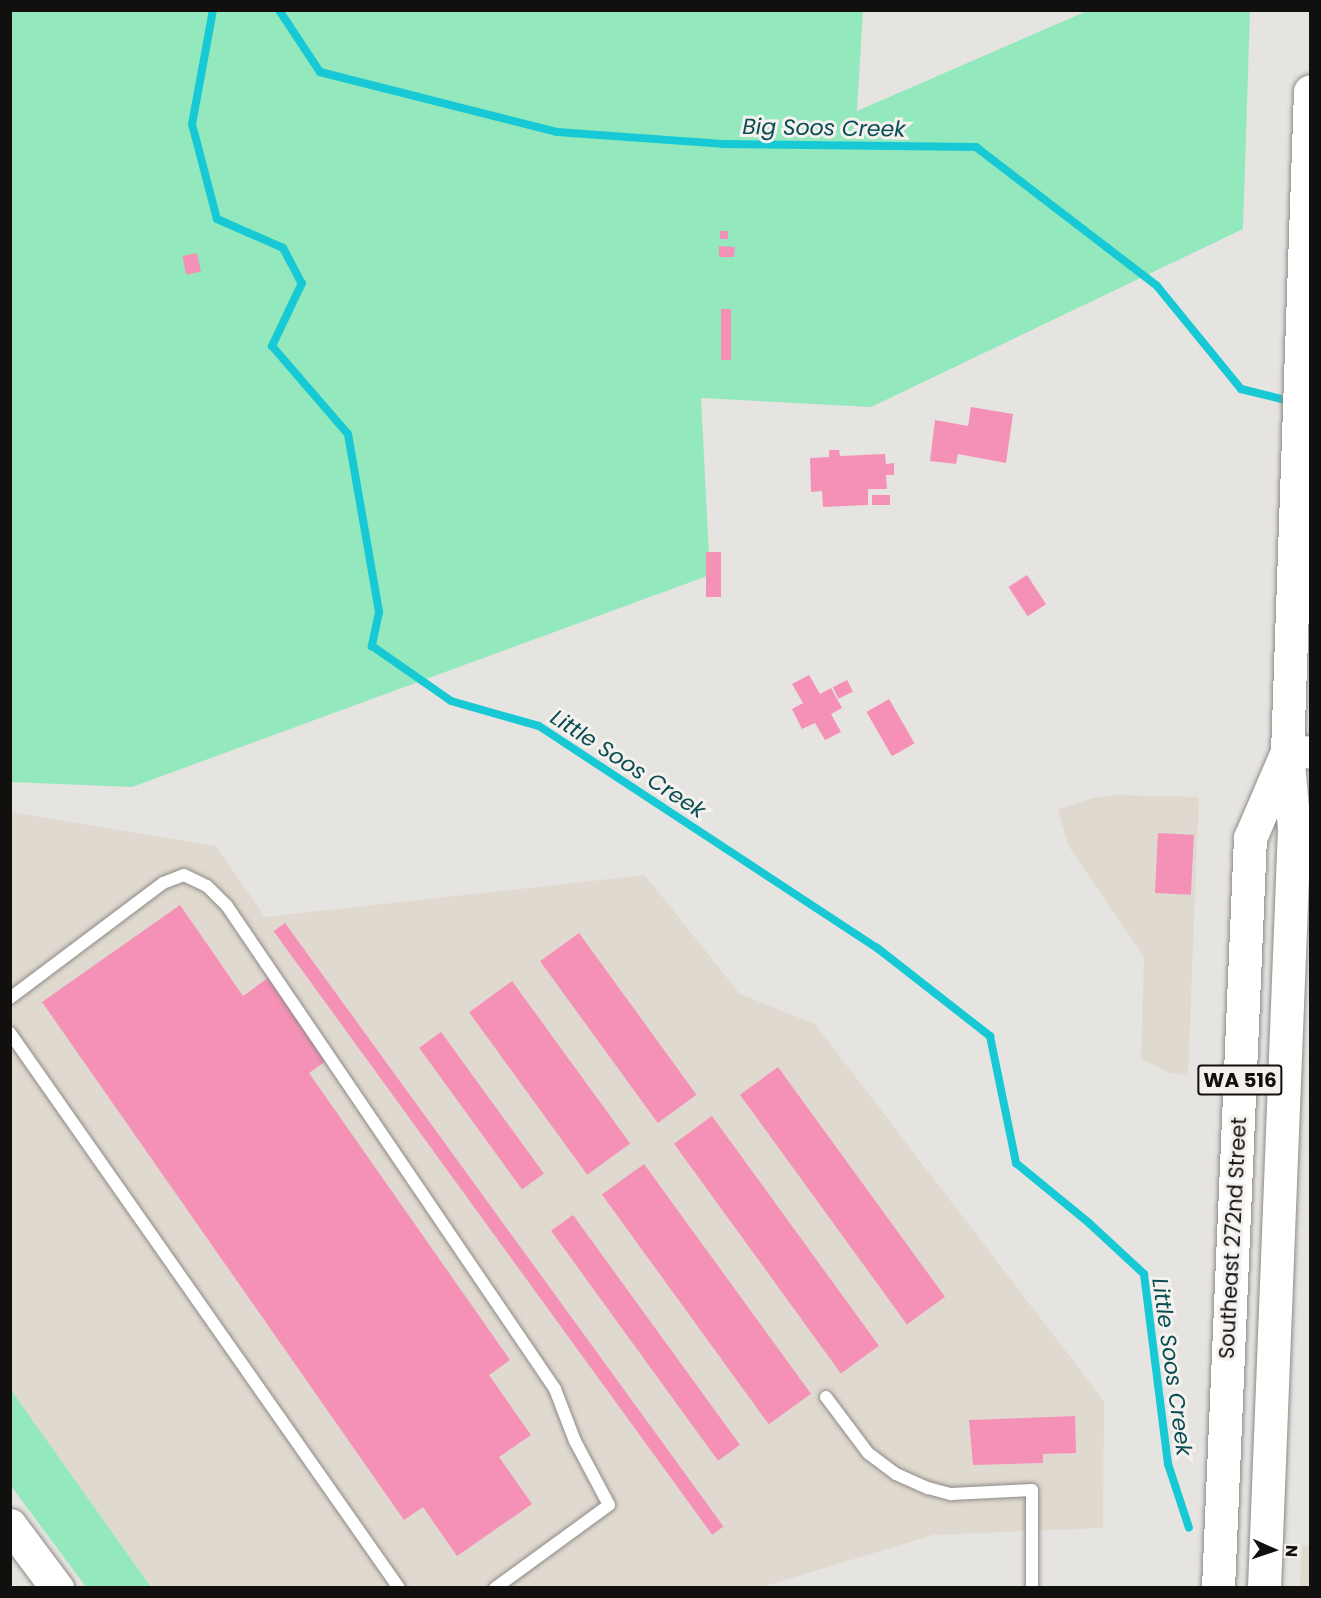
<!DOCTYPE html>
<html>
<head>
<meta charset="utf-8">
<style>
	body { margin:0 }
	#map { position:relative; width:1321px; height:1598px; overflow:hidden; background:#e6e4e0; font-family:Poppins,sans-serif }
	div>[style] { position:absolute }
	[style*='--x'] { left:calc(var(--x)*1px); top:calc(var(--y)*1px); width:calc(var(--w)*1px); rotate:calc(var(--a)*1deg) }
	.built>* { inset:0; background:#e0d9cf }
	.green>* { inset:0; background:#93e9bd }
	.stream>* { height:8px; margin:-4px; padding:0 4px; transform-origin:4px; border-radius:4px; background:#17c9d4 }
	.building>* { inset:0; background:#f591b6; transform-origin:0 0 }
	.roads { filter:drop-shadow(0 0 2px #8d8a87) drop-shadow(0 0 2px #8d8a87) }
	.lane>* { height:12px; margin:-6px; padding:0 6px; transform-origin:6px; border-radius:6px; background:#fff }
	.secondary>* { height:32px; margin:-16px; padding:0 16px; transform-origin:16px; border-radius:16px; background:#fff }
	.primary>* { height:33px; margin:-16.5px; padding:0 16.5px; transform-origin:16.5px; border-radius:16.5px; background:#fff }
	.highway>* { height:33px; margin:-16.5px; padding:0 16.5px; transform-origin:16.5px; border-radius:16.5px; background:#fff }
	span { translate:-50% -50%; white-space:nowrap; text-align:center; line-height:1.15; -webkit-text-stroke:6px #f4f1ee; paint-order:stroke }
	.shield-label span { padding:2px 4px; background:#f4f1ee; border:2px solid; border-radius:4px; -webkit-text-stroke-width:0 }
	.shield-label { font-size:20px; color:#11100f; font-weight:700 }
	.street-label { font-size:21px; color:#11100f }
	.water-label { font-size:22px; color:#084e52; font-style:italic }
	.frame { position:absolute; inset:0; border:12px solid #11100f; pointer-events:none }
	.north { position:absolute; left:1243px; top:1520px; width:60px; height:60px; -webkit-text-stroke:4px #f4f1ee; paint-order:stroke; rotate:93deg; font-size:16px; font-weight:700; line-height:24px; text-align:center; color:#11100f }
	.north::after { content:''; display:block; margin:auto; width:21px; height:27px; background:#11100f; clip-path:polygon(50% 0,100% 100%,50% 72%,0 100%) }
</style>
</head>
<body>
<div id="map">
	<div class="built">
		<div style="clip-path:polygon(1117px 795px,1199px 797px,1188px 1075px,1169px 1073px,1141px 1059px,1144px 957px,1068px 845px,1058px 809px,1097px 797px)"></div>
		<div style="clip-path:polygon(10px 812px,216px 846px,265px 917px,645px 875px,740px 994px,815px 1024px,1104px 1401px,1103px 1528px,933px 1535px,762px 1587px,151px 1587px,11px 1390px)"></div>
		<div style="clip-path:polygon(1302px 1545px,1310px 1546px,1310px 1587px,1300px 1587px)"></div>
	</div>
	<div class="green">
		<div style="clip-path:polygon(11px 11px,863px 11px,857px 111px,1087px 11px,1250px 11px,1243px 229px,871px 407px,701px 398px,710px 575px,132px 787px,11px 782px)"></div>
		<div style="clip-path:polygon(11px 1390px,151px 1587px,86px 1587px,11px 1486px)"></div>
	</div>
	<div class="stream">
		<div style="--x:213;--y:10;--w:116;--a:100.4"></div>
		<div style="--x:192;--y:124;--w:98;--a:75.3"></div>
		<div style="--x:217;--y:219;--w:72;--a:23.7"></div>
		<div style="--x:283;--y:248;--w:40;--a:62"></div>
		<div style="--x:302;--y:283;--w:70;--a:115.5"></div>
		<div style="--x:272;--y:346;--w:116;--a:49.2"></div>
		<div style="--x:348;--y:434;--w:181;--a:80.1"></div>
		<div style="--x:379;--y:612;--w:35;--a:102"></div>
		<div style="--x:372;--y:646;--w:96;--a:34.8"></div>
		<div style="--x:451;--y:701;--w:91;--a:15.9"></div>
		<div style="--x:539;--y:726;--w:403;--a:33.3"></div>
		<div style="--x:876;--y:947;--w:145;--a:38"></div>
		<div style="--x:990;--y:1036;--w:130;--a:78.4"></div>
		<div style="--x:1016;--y:1163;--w:94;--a:39.4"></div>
		<div style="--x:1089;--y:1223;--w:75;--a:42.8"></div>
		<div style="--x:1144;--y:1274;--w:192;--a:82.8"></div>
		<div style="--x:1168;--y:1464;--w:67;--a:71.8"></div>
		<div style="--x:279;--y:10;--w:74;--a:56.5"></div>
		<div style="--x:320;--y:72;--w:244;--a:14.2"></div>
		<div style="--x:557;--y:132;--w:166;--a:4.1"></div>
		<div style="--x:723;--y:144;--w:253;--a:0.7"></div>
		<div style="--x:976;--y:147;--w:228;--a:37.5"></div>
		<div style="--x:1157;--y:286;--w:133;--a:50.8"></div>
		<div style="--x:1241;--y:389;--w:54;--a:14"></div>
	</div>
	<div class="building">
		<div style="left:720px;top:231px;width:8px;height:8px"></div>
		<div style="clip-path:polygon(719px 246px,735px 247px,734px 257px,719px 257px)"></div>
		<div style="left:197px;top:253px;width:19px;height:15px;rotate:78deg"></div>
		<div style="left:721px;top:309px;width:10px;height:51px"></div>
		<div style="clip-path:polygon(971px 407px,1013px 414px,1006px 463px,958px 454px,956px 464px,930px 461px,935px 420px,968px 426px)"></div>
		<div style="clip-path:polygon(829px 450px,839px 450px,840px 456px,885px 454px,886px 464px,894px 463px,894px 475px,886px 475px,887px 489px,868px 489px,868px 505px,823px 507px,822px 491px,811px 492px,810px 458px,829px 457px)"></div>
		<div style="left:890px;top:495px;width:10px;height:18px;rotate:90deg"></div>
		<div style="left:706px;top:552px;width:15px;height:45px"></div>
		<div style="left:1027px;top:575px;width:35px;height:22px;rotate:57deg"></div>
		<div style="clip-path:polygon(809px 675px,820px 694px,831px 688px,842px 708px,831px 714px,841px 732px,825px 740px,815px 723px,802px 729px,792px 709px,803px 703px,792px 684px)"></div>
		<div style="left:847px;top:680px;width:13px;height:16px;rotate:63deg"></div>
		<div style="left:889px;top:699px;width:51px;height:26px;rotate:60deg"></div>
		<div style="left:1158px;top:833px;width:36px;height:60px;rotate:3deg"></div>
		<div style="clip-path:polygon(180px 905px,243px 996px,268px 978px,326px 1061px,309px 1073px,510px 1360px,489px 1375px,531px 1435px,499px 1457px,532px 1504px,457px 1556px,423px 1507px,404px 1520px,42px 1002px)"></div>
		<div style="left:285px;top:923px;width:746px;height:14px;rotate:54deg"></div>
		<div style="left:579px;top:933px;width:200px;height:48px;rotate:54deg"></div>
		<div style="left:512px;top:981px;width:201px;height:53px;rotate:54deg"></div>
		<div style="left:441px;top:1032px;width:175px;height:27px;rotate:54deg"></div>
		<div style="left:778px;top:1067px;width:284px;height:47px;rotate:54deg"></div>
		<div style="left:712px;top:1116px;width:284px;height:47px;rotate:54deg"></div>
		<div style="left:644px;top:1164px;width:284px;height:52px;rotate:54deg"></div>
		<div style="left:573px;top:1215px;width:284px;height:27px;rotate:54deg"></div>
		<div style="clip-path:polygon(1075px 1416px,1076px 1453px,1043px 1454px,1043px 1463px,973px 1465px,969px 1420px)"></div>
	</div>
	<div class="roads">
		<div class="lane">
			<div style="--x:10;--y:998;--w:191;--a:-36.9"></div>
			<div style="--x:163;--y:883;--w:22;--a:-21"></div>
			<div style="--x:184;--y:875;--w:25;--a:26"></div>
			<div style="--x:207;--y:886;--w:28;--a:45"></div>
			<div style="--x:227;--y:906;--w:584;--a:55.82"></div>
			<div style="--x:555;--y:1389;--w:56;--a:69"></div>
			<div style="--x:575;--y:1441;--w:72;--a:62"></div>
			<div style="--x:609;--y:1505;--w:141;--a:143.9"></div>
			<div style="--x:10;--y:1033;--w:678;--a:54.97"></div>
			<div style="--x:826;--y:1397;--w:70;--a:53.1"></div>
			<div style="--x:868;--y:1453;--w:35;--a:37"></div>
			<div style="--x:896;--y:1474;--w:35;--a:24"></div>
			<div style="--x:928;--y:1488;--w:24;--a:15"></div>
			<div style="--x:951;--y:1494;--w:81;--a:-2.8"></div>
			<div style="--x:1032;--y:1490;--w:98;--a:90"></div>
		</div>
		<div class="secondary">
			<div style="--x:1287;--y:753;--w:23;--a:-2"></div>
		</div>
		<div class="primary">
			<div style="--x:1218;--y:1588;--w:751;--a:-87.56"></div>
			<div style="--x:1250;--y:838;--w:91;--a:-66.8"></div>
			<div style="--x:1264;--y:1588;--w:761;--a:-87.74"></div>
			<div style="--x:1294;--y:828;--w:75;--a:-95.3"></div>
			<div style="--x:1287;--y:753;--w:662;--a:-88.01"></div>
		</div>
		<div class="highway">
			<div style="--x:10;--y:1525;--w:79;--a:53.3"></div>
		</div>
	</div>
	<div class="shield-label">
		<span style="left:1240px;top:1080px">WA 516</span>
	</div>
	<div class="street-label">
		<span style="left:1233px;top:1238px;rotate:-87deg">Southeast 272nd Street</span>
	</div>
	<div class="water-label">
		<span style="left:824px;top:128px;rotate:1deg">Big Soos Creek</span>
		<span style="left:628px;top:764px;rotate:33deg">Little Soos Creek</span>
		<span style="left:1172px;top:1367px;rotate:82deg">Little Soos Creek</span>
	</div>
	<div class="frame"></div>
	<div class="north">N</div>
</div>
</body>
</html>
